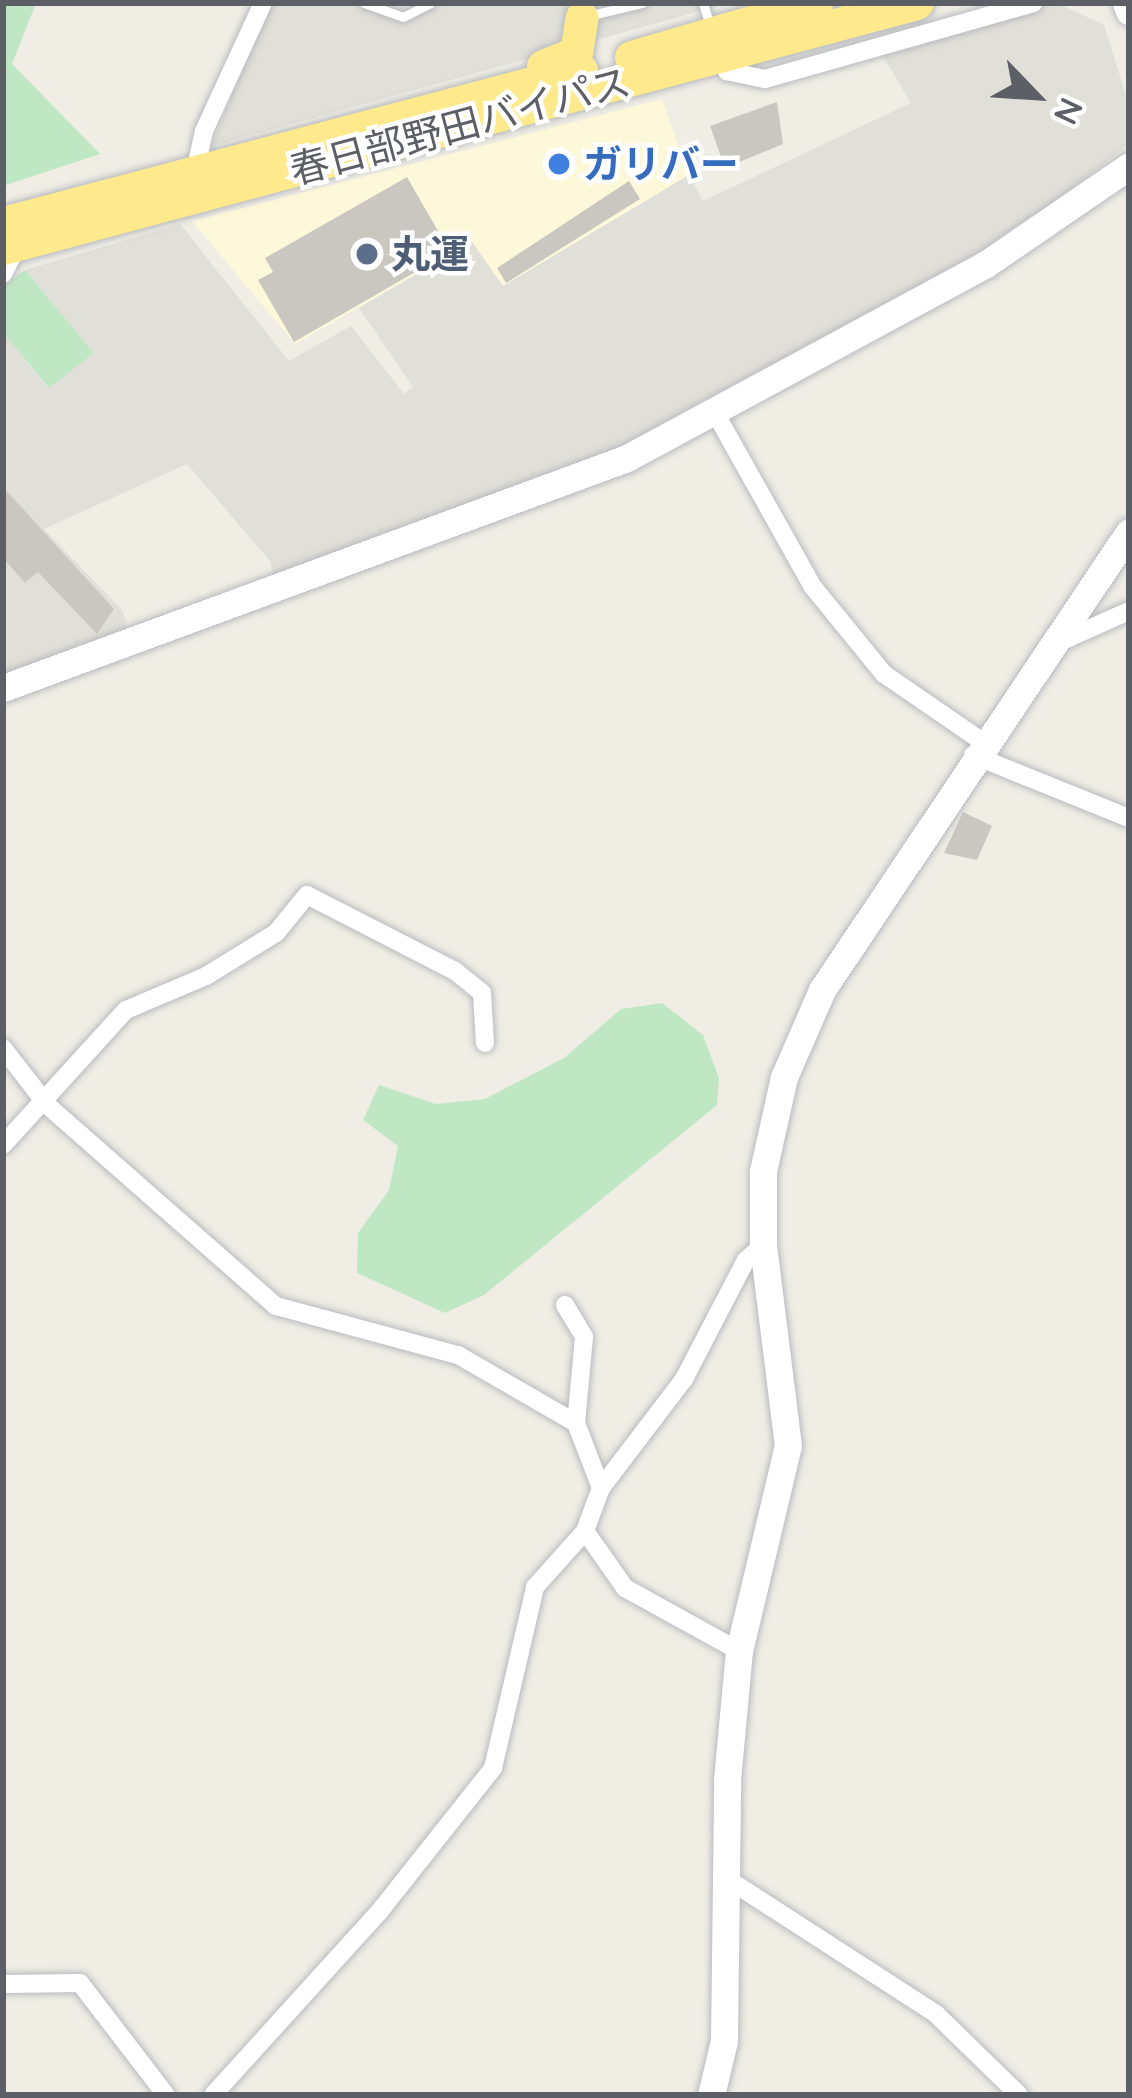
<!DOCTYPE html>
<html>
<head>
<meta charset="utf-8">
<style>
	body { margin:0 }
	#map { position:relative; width:1132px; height:2098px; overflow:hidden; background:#efede4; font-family:Quicksand,"Noto Sans JP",sans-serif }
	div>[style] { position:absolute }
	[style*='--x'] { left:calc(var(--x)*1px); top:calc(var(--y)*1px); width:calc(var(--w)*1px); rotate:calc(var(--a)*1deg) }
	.commercial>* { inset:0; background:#fef8da }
	.industrial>* { inset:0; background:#e0dfd8 }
	.green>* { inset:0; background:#c0e7c3 }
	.building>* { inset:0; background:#cac7c1 }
	.roads { filter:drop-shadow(0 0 3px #b9bbc0) drop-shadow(0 0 3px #b9bbc0) }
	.lane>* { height:9px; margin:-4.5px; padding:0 4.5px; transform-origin:4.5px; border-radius:4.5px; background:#fff }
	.street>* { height:18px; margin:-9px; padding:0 9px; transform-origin:9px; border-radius:9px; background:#fff }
	.secondary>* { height:27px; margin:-13.5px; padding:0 13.5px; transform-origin:13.5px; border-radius:13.5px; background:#fff }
	.highway>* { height:33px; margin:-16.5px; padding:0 16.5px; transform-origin:16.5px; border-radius:16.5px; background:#feea8c }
	.dots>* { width:33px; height:33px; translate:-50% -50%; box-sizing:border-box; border:6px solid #fff; border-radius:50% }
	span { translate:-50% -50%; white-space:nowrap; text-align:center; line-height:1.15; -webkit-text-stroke:9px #fff; paint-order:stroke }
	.street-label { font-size:39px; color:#5c5f65 }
	.shop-label { font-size:39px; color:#366cbe; font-weight:700 }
	.left { translate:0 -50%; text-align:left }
	.service-label { font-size:39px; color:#4e5e75; font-weight:700 }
	.frame { position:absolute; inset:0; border:6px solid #5c5f65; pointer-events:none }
	.north { position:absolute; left:976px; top:36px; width:120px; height:120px; -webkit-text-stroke:9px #fff; paint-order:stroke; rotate:115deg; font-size:33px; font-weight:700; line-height:48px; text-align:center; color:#5c5f65 }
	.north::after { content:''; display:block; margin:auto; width:42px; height:54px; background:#5c5f65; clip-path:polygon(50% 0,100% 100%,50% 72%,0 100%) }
</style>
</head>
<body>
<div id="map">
	<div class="commercial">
		<div style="clip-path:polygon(662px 99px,689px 175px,503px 286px,471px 242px,295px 344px,192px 221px)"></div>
	</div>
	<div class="industrial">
		<div style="clip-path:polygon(268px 3px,729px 3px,212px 146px)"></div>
		<div style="clip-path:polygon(1057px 3px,1104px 25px,1129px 105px,1129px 144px,1001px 243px,611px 452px,274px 577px,270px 561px,187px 464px,44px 529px,123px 611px,127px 630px,3px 675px,3px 333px,48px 388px,94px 353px,25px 270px,180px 224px,289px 361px,351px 326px,404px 394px,413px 387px,359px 308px,472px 242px,503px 286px,689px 175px,703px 201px,911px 103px,880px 51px)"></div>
	</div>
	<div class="green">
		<div style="clip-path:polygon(3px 3px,36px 3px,12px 64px,100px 154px,3px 186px)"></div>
		<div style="clip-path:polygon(25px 270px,94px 353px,49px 388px,3px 333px,3px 285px)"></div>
		<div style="clip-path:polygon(662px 1003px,703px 1035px,719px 1078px,717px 1105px,484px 1295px,445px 1313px,357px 1273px,358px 1233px,389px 1190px,398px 1146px,363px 1120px,379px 1085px,436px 1104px,485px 1099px,564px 1058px,621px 1009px)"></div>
	</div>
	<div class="building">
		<div style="clip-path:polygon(777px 102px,783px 144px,725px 168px,710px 126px)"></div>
		<div style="clip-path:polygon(407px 177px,450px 252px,294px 342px,258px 280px,273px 272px,265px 258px)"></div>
		<div style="clip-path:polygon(629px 181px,640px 199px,506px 283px,497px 268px)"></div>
		<div style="clip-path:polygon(3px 487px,114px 609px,97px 634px,38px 572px,25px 583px,3px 558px)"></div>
		<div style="clip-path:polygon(963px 812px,992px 826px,977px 860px,944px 853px)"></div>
	</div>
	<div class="roads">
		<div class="lane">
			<div style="--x:364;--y:3;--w:41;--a:19.7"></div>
			<div style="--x:403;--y:17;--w:31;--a:-27"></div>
			<div style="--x:703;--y:3;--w:24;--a:73"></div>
			<div style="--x:587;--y:16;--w:57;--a:-13.3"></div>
		</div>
		<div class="street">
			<div style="--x:723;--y:56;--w:16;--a:75"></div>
			<div style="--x:727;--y:71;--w:39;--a:12"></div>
			<div style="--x:765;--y:79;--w:279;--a:-15.8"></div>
			<div style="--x:195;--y:172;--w:42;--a:-77.6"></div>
			<div style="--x:204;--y:131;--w:141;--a:-65.3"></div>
			<div style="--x:3;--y:274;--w:34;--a:-63"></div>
			<div style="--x:713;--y:409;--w:204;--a:60.7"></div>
			<div style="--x:813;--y:587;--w:112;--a:50.8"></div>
			<div style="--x:884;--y:674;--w:120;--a:34.5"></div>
			<div style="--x:1057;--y:643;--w:79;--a:-24"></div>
			<div style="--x:973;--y:755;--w:168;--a:22"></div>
			<div style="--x:3;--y:1048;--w:72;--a:52.3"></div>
			<div style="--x:47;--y:1105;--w:305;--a:41.3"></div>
			<div style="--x:276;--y:1306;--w:188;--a:15.1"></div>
			<div style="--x:458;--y:1355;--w:136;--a:30"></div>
			<div style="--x:3;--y:1145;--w:183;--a:-47.7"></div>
			<div style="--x:126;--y:1010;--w:87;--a:-23"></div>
			<div style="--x:206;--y:976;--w:82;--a:-31.6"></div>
			<div style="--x:276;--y:933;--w:49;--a:-50.8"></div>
			<div style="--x:307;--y:895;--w:166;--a:27.2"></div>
			<div style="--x:455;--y:971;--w:35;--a:39"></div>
			<div style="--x:482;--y:993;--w:50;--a:86.6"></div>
			<div style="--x:565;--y:1305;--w:37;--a:59"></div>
			<div style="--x:584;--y:1337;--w:86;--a:95.3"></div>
			<div style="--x:576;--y:1423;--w:70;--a:69"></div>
			<div style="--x:601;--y:1488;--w:46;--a:110.4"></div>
			<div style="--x:585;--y:1531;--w:70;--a:54.9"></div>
			<div style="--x:625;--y:1588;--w:130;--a:28.9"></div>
			<div style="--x:601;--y:1488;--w:137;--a:-52.7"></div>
			<div style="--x:684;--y:1379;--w:134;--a:-62.5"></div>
			<div style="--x:746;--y:1260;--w:23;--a:-41"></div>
			<div style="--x:729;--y:1880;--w:247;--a:32.9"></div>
			<div style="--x:936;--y:2014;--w:116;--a:44.3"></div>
			<div style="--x:3;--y:1984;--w:77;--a:-0.7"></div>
			<div style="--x:80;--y:1983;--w:141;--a:52.5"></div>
			<div style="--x:213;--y:2095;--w:247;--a:-47.8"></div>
			<div style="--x:379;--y:1912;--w:184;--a:-51.6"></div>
			<div style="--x:493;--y:1768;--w:186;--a:-76.9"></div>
			<div style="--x:535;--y:1587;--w:75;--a:-48.2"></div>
		</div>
		<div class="secondary">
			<div style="--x:1126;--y:3;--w:9;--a:69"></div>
			<div style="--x:3;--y:688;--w:665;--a:-20.23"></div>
			<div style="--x:627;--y:458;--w:408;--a:-28.4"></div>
			<div style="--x:986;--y:264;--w:173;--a:-34.4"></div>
			<div style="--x:711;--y:2095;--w:56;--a:-76.5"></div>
			<div style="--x:724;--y:2041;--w:261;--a:-89.3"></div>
			<div style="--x:727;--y:1780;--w:130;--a:-84.7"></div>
			<div style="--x:739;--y:1651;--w:211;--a:-76.6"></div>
			<div style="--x:788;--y:1446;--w:203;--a:-97.1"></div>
			<div style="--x:763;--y:1245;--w:74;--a:-90"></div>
			<div style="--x:763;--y:1171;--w:96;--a:-77.4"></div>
			<div style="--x:784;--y:1077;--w:95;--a:-66.4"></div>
			<div style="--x:822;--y:990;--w:551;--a:-56.17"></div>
		</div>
		<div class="highway">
			<div style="--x:631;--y:57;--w:193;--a:-16.3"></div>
			<div style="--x:543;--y:66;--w:35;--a:-22"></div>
			<div style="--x:576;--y:53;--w:36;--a:-81"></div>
			<div style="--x:3;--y:223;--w:598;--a:-14.83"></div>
			<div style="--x:3;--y:248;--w:946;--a:-15.01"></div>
		</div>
	</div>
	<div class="dots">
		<div style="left:559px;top:164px;background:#3f7fe0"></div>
		<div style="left:367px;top:254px;background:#5c6f8a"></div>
	</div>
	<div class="street-label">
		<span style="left:460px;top:126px;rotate:-15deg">春日部野田バイパス</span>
	</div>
	<div class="shop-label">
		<span class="left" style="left:583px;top:164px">ガリバー</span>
	</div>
	<div class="service-label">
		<span class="left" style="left:391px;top:254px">丸運</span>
	</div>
	<div class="frame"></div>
	<div class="north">N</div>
</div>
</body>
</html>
